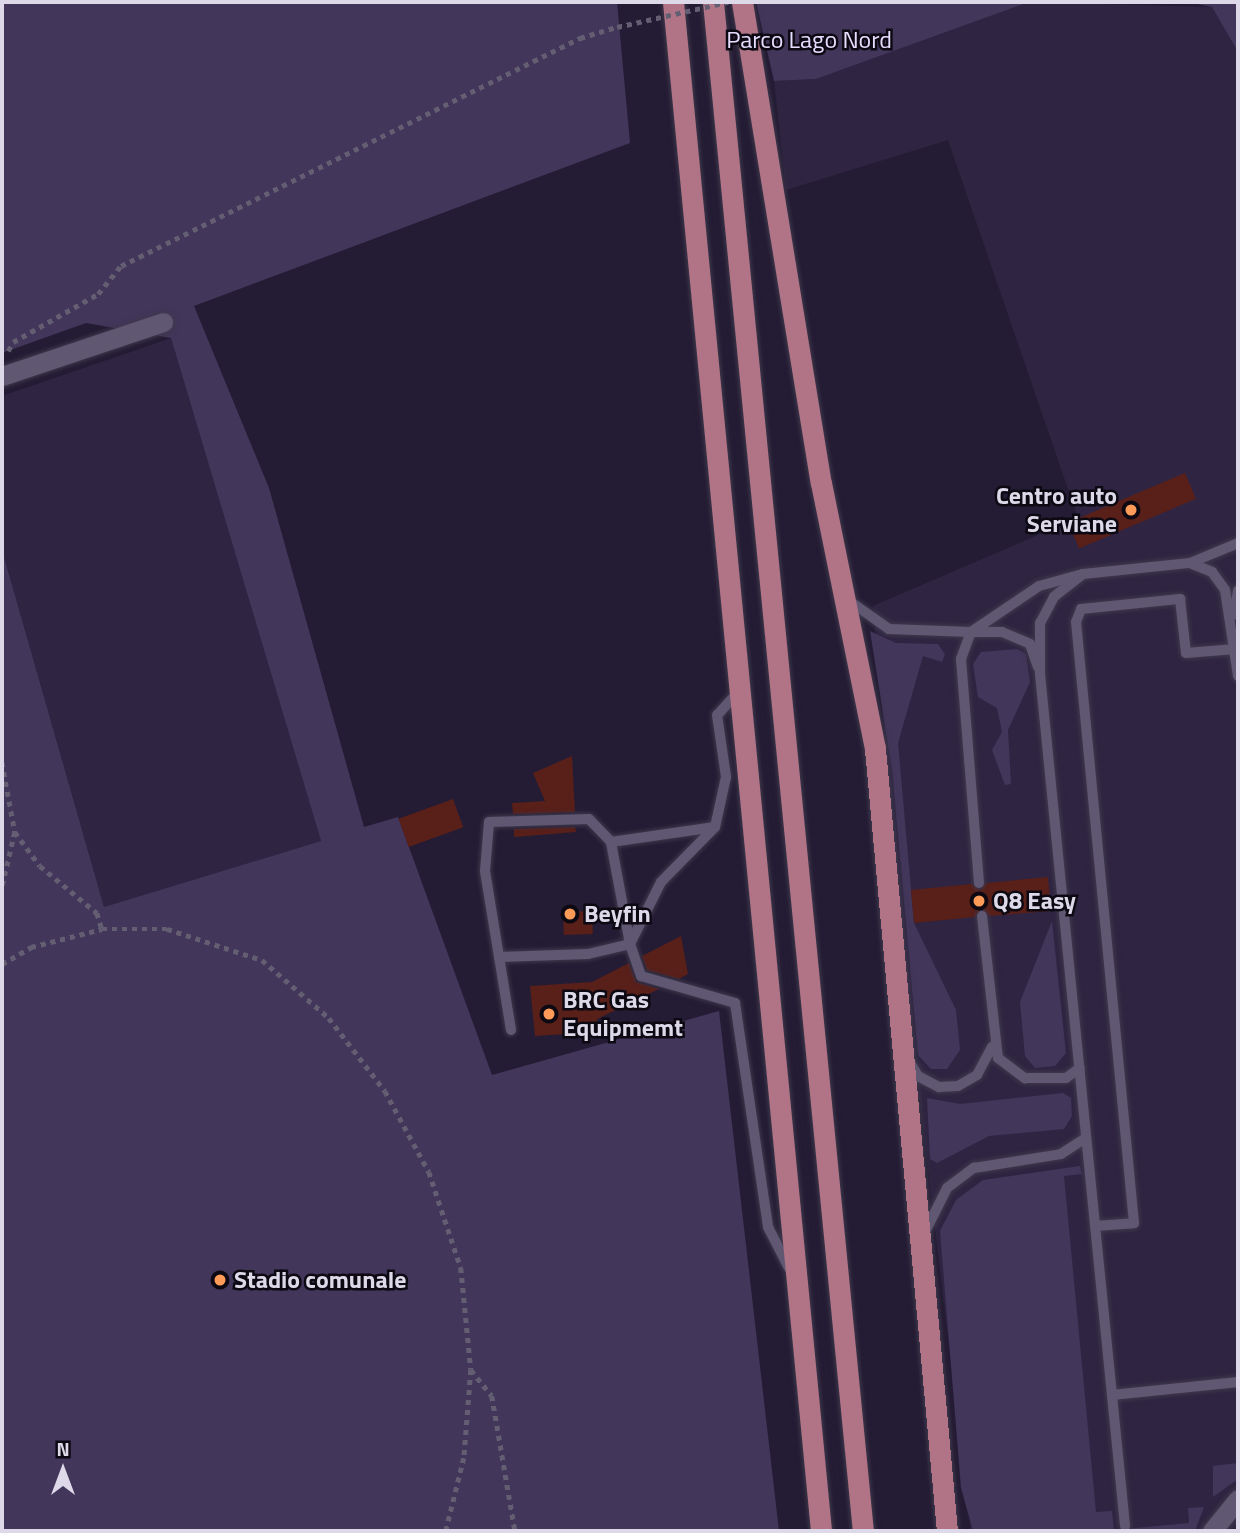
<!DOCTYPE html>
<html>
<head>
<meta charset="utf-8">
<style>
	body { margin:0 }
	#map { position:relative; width:1240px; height:1533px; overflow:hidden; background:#241c34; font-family:"Titillium Web",sans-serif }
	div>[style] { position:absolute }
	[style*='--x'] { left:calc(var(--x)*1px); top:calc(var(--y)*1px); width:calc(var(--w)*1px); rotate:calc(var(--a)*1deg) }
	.built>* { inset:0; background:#2f2542 }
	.green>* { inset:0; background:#42365a }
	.building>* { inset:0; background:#591f19; transform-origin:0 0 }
	.path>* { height:4.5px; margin-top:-2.25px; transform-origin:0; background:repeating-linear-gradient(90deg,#645e73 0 5px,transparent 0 10px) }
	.roads { filter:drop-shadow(0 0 2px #3f394c) drop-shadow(0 0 2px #3f394c) }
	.service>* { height:10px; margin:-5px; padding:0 5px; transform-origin:5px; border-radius:5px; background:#605773 }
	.minor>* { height:19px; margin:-9.5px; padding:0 9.5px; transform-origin:9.5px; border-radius:9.5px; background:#605773 }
	.trunk>* { height:21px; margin:-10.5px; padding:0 10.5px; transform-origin:10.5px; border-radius:10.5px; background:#b07486 }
	.path-bridge>* { height:4.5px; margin-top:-2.25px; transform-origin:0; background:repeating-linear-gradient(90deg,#645e73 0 5px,transparent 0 10px) }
	.dots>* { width:19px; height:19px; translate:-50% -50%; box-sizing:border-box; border:4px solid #0c0913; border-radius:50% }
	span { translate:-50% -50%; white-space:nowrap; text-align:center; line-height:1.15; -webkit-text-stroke:5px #0c0913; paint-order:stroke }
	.park-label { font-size:24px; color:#e6dcfe }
	.poi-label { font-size:24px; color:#ddd9e9; font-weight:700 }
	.right { translate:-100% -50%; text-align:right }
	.left { translate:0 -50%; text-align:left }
	.frame { position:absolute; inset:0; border:4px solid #ddd9e9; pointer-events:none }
	.north { position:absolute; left:28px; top:1435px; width:70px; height:70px; -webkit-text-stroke:5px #0c0913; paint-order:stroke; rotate:0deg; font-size:19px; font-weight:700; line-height:28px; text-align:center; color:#ddd9e9 }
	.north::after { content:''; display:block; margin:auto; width:24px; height:32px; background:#ddd9e9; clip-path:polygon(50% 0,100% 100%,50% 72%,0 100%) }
</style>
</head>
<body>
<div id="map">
	<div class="built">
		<div style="clip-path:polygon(1029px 2px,1212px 7px,1238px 52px,1238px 1531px,971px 1531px,909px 1009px,873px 606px,1078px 518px,948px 140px,786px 190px,774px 81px,816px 79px)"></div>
		<div style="clip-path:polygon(171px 338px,321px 841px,104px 907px,2px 550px,2px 396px)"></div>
	</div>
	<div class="green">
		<div style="clip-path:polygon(2px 2px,617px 2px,630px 143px,194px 306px,269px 488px,364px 827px,398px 817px,492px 1075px,719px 1011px,779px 1531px,2px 1531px,2px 550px,104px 907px,321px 841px,171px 338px,86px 323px,2px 353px)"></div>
		<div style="clip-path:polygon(756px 2px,1029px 2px,816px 79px,774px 81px)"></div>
		<div style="clip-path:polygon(1188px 2px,1238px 2px,1238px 52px,1212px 7px)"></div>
		<div style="clip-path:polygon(870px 631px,896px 643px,938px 644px,945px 654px,942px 662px,923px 656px,898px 743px,914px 923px,956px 1010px,960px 1050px,947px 1069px,931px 1069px,918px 1055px,892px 770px)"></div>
		<div style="clip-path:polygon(1017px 649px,1026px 654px,1030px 682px,1008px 730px,1011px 784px,1005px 785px,992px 750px,1002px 732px,997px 708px,978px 697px,973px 664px,981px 652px)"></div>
		<div style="clip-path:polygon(1052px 921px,1066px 1053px,1055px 1066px,1035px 1068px,1025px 1056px,1020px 1002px)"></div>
		<div style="clip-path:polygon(1063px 1093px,1071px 1098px,1072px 1116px,1064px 1129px,989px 1136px,937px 1163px,930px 1159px,927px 1098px,960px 1104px)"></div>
		<div style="clip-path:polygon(1080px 1166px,1082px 1174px,1064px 1176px,1096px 1512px,1112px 1511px,1114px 1530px,1189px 1523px,1188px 1508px,1204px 1507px,1195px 1531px,973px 1531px,961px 1488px,940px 1231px,956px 1200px,983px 1180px)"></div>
		<div style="clip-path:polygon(1238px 1463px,1238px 1479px,1213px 1497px,1213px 1466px)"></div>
	</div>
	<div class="building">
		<div style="left:1185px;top:473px;width:28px;height:127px;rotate:67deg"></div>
		<div style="clip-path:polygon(572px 756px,575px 812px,513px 814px,512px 803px,545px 801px,533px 773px)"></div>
		<div style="left:453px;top:799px;width:30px;height:58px;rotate:70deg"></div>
		<div style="clip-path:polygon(575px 827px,576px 832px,514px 837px,514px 829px)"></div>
		<div style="clip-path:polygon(1048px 877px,1051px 911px,989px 916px,982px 909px,975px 917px,914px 923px,911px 890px,972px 884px,980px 890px,986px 883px)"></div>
		<div style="left:592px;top:911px;width:23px;height:29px;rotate:88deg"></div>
		<div style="clip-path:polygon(681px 936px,688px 974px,679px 979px,647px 970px,642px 956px)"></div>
		<div style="clip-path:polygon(629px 963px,636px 982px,659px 989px,597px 1019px,597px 1032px,535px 1036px,530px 986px,592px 982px)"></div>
	</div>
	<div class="path">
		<div style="--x:8;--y:351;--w:10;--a:-61"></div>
		<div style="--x:13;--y:342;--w:98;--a:-29.5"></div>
		<div style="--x:98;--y:294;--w:36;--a:-51"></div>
		<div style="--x:121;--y:266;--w:513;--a:-26.42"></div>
		<div style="--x:580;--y:38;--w:39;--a:-17"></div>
		<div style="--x:2;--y:762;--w:71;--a:79.5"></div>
		<div style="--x:15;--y:832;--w:57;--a:103.1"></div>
		<div style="--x:15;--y:832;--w:42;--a:53.7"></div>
		<div style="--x:40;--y:866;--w:74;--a:39.5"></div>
		<div style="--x:97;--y:913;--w:17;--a:73"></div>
		<div style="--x:2;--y:964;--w:34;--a:-30"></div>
		<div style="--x:31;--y:947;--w:73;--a:-14.2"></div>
		<div style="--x:102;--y:929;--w:65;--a:0"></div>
		<div style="--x:167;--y:929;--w:100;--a:18.1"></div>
		<div style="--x:262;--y:960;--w:89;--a:40.9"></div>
		<div style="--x:329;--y:1018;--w:92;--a:52.5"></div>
		<div style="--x:385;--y:1091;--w:92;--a:61.5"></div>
		<div style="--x:429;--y:1172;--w:101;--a:71.6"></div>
		<div style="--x:461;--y:1268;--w:102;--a:84.4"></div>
		<div style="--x:471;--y:1370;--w:88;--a:94.5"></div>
		<div style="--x:464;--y:1458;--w:75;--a:103.9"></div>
		<div style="--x:471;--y:1370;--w:33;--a:51"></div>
		<div style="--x:492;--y:1396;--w:137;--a:80.3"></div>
	</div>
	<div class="roads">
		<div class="service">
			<div style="--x:1190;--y:563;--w:24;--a:22"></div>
			<div style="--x:1212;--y:572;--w:22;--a:54"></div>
			<div style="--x:1225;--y:590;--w:87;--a:81.4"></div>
			<div style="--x:1083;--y:574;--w:37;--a:142"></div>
			<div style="--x:1054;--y:597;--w:30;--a:118"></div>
			<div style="--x:1040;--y:623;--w:51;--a:90"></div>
			<div style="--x:1040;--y:674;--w:856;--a:84.3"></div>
			<div style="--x:848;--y:600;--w:50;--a:35.3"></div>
			<div style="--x:889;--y:629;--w:82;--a:2.1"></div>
			<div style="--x:971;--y:632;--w:82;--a:-34.1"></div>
			<div style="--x:1039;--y:586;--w:46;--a:-15.3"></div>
			<div style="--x:1083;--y:574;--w:108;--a:-5.9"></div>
			<div style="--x:1190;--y:563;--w:52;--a:-22.6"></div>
			<div style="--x:1233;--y:615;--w:25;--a:-78"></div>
			<div style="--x:738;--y:692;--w:31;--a:132"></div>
			<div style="--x:717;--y:715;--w:63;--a:81.7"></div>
			<div style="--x:726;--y:777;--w:51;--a:102.4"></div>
			<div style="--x:715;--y:827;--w:77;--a:134.5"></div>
			<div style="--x:661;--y:882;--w:69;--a:116.6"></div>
			<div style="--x:630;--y:944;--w:34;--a:71"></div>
			<div style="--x:641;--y:976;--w:98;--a:16"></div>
			<div style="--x:735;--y:1003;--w:226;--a:81.6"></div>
			<div style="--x:768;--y:1227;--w:46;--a:62.9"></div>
			<div style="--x:979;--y:883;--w:225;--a:-94.6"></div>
			<div style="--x:961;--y:659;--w:29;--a:-70"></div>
			<div style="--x:971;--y:632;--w:31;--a:0"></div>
			<div style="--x:1002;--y:632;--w:30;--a:23"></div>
			<div style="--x:1030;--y:644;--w:24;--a:71"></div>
			<div style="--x:982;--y:916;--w:143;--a:83.6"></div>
			<div style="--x:998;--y:1058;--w:34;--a:37"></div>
			<div style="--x:1025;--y:1078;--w:41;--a:0"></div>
			<div style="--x:1066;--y:1078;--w:17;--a:-36"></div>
			<div style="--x:499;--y:957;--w:89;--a:-1.9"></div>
			<div style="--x:588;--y:954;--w:43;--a:-13.4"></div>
			<div style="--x:630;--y:944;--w:104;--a:-100.6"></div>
			<div style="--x:611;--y:842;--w:105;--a:-8.2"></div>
			<div style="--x:511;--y:1030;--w:161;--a:-99.3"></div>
			<div style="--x:485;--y:871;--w:49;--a:-85.3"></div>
			<div style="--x:489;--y:822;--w:100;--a:-1.7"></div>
			<div style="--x:589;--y:819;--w:32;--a:46"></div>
			<div style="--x:909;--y:1061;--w:17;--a:59"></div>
			<div style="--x:918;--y:1076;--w:24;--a:28"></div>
			<div style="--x:939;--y:1087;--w:19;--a:-3"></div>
			<div style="--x:958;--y:1086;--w:22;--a:-30"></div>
			<div style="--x:977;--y:1075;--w:32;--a:-62"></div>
			<div style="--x:1095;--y:1226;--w:39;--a:-4"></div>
			<div style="--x:1134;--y:1223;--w:604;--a:-95.51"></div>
			<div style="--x:1076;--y:622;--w:14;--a:-69"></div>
			<div style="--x:1081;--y:609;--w:100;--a:-5.8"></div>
			<div style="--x:1180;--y:599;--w:54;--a:83.7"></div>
			<div style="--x:1186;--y:653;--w:50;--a:-4.6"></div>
			<div style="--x:926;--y:1230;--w:47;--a:-63.4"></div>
			<div style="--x:947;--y:1188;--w:34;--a:-37"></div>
			<div style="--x:974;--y:1168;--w:88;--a:-9.1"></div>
			<div style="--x:1061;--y:1154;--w:30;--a:-33"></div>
			<div style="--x:1112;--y:1395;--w:127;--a:-5.9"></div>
		</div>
		<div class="minor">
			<div style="--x:2;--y:376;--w:170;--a:-18.5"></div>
			<div style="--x:1212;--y:1531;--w:41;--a:-50.9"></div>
		</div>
		<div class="trunk">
			<div style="--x:673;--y:2;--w:1536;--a:84.47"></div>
			<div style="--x:713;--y:2;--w:1536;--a:84.4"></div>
			<div style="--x:742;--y:2;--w:487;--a:80.7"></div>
			<div style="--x:821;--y:483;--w:271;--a:78.5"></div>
			<div style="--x:875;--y:749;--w:785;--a:84.74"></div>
		</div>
	</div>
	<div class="path-bridge">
		<div style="--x:617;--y:27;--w:114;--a:-12.7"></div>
	</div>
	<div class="dots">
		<div style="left:1131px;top:510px;background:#fe9b59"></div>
		<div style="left:979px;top:901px;background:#fe9b59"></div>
		<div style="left:570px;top:914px;background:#fe9b59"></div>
		<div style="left:549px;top:1014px;background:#fe9b59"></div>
		<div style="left:220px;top:1280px;background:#fe9b59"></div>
	</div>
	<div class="park-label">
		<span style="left:809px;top:40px">Parco Lago Nord</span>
	</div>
	<div class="poi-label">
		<span class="right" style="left:1117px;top:510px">Centro auto<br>Serviane</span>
		<span class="left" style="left:993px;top:901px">Q8 Easy</span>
		<span class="left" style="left:584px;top:914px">Beyfin</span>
		<span class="left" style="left:563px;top:1014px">BRC Gas<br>Equipmemt</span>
		<span class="left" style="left:234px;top:1280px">Stadio comunale</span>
	</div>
	<div class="frame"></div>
	<div class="north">N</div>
</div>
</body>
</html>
